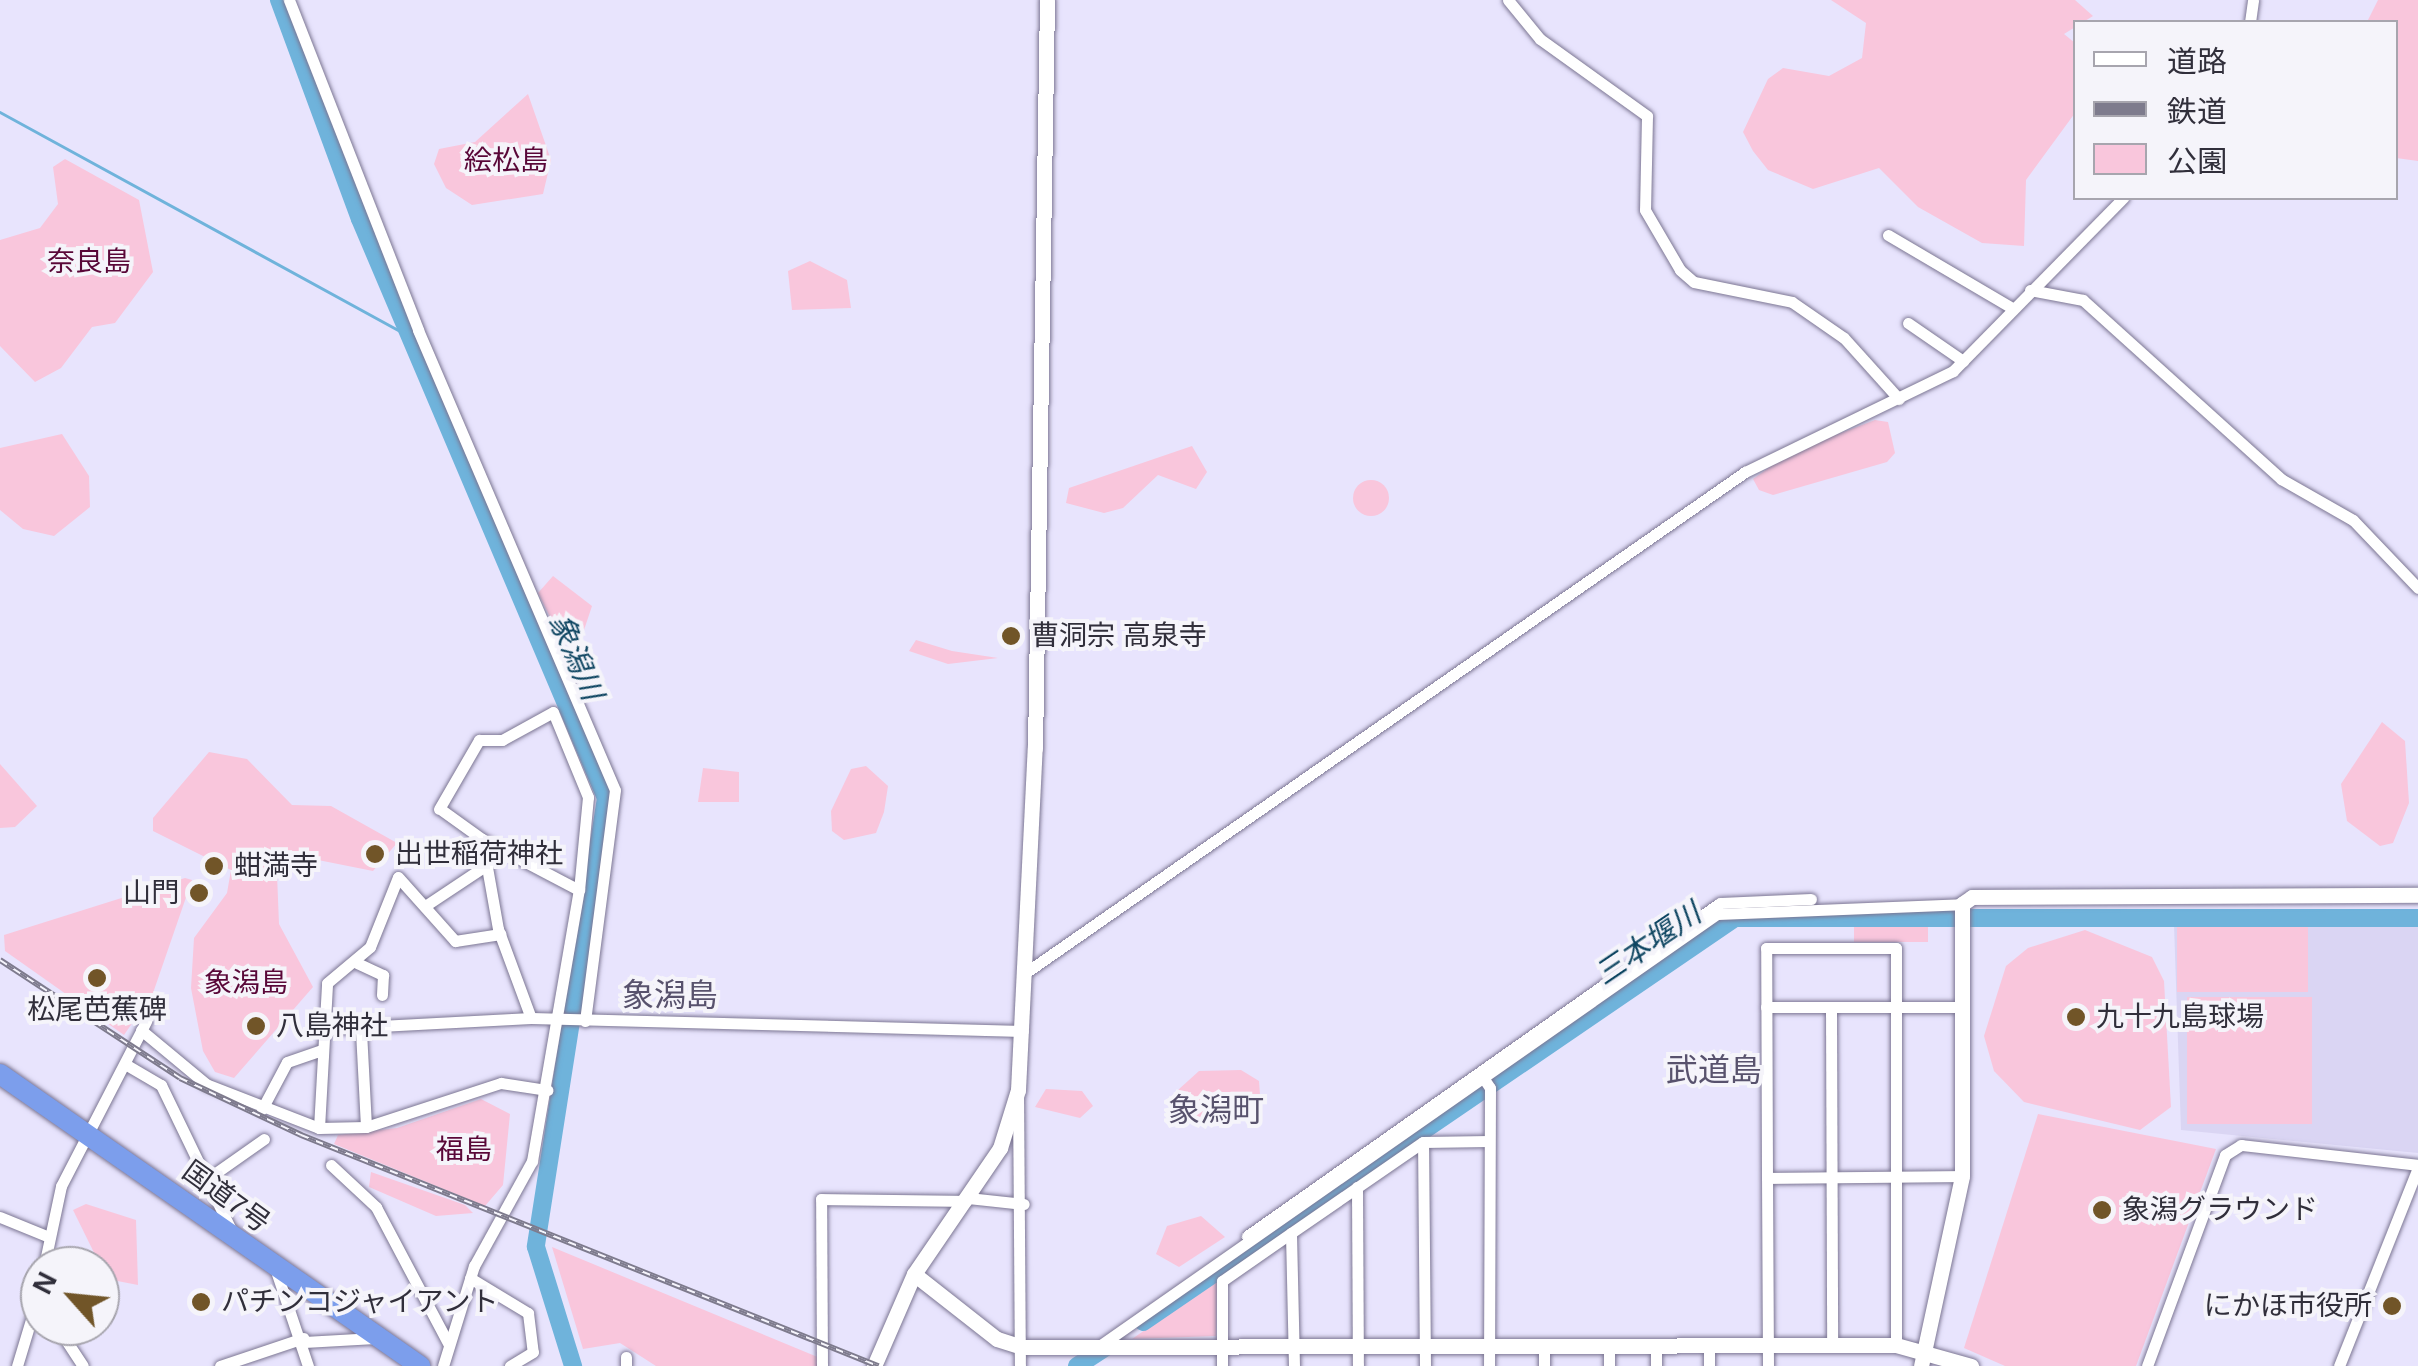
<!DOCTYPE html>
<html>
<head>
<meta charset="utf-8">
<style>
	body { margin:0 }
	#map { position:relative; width:2418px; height:1366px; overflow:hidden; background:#e8e4fd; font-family:Arial,"Noto Sans JP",sans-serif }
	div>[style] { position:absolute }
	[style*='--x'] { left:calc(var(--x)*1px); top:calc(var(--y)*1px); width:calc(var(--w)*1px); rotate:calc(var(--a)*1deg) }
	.built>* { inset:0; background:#dad5f3 }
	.green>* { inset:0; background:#f9c6dc; transform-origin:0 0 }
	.round { border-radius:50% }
	.stream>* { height:2.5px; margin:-1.25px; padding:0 1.25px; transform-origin:1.25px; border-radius:1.25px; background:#6fb3db }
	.river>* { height:18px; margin:-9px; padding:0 9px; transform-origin:9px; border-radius:9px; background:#6fb3db }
	.roads { filter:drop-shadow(0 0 2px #7c7693) drop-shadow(0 0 2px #7c7693) }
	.street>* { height:11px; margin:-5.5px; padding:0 5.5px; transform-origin:5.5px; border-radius:5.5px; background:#fff }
	.secondary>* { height:15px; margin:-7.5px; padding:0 7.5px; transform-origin:7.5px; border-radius:7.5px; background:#fff }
	.highway>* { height:20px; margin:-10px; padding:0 10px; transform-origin:10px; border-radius:10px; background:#7c9eec }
	.rail>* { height:6px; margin-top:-3px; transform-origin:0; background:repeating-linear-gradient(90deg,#f5f4fa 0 8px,#7e7b8d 0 16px); box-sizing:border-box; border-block:2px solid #7e7b8d }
	.dots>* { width:28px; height:28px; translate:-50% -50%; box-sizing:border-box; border:5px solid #f5f4fa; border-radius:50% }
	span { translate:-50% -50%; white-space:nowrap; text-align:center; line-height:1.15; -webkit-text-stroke:8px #f5f4fa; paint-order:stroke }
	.park-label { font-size:28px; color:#590738 }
	.poi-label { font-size:28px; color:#312f3b }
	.left { translate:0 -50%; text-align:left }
	.right { translate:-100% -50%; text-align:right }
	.street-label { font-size:28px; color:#312f3b }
	.water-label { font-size:30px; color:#0e4561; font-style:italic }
	.quarter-label { font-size:32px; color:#58526d }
	.legend { position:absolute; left:2073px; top:20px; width:325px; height:180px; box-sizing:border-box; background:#f5f4fa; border:2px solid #a7a5ae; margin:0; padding:12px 18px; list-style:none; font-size:30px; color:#312f3b }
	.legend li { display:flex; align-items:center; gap:20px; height:50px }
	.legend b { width:50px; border:2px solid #a7a5ae }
	.north { position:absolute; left:20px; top:1246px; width:100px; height:100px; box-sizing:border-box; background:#f5f4fa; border:2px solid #a7a5ae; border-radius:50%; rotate:297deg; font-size:28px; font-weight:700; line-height:40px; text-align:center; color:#312f3b }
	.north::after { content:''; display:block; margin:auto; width:35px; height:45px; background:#715528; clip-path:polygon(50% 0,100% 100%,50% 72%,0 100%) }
</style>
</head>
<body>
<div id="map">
	<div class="built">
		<div style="clip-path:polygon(2418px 921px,2418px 1153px,2181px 1130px,2174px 925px)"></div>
	</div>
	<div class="green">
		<div style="clip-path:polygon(1831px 0,2075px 0,2093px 16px,2064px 34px,2075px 43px,2075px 113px,2026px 180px,2024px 246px,1982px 243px,1918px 207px,1879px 168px,1813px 189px,1768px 170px,1753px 151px,1743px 132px,1768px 79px,1783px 68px,1829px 76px,1862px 58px,1866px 23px)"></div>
		<div style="clip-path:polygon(2378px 0,2418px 0,2418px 161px,2396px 158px,2396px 22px,2367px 22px)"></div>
		<div style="clip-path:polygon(528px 94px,551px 160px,543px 194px,472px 205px,446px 188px,434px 164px,439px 149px,475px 142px)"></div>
		<div style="clip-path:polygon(65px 159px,139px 200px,153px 272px,115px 323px,92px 327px,61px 368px,35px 382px,0 346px,0 240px,40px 228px,58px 204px,53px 167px)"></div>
		<div style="clip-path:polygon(810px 261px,847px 280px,851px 308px,792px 310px,788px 271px)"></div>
		<div style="clip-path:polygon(1875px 420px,1888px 422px,1895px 453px,1887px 462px,1773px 495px,1759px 490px,1753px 479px,1791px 452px)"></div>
		<div style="clip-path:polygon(62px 434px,89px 476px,90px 507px,54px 536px,23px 529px,0 510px,0 448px)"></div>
		<div style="clip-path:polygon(1192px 446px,1207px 472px,1196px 489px,1158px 475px,1123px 508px,1104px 513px,1066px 503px,1069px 488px)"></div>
		<div class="round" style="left:1353px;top:480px;width:36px;height:36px"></div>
		<div style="clip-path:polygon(553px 576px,592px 606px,584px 630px,571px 636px,559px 635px,538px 593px)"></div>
		<div style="clip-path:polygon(916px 640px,952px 651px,998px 658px,948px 664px,909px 651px)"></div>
		<div style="clip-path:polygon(2382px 722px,2405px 741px,2409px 803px,2393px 843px,2380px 846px,2347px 821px,2341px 784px)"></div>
		<div style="clip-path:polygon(209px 752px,247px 759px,292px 805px,331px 806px,397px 843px,373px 871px,318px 860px,277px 874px,279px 924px,313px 987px,234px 1078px,215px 1072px,203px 1051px,191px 988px,194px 938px,227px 893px,231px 870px,153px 831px,153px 818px)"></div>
		<div style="clip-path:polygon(0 764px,37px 806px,15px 827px,0 828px)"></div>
		<div style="clip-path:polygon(866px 766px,888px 786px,884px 812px,876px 833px,844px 840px,832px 831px,831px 811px,851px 769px)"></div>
		<div style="clip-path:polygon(703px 768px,739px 772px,739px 802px,698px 802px)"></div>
		<div style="clip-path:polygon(185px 878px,192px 880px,153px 993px,124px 1035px,5px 951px,4px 935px)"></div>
		<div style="left:1854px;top:924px;width:74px;height:18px"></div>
		<div style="left:2308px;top:926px;width:66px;height:131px;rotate:90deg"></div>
		<div style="clip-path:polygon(2085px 930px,2152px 957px,2164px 981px,2171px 1107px,2140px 1130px,2024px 1102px,1994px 1071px,1984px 1036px,2006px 966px,2028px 948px)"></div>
		<div style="left:2187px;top:997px;width:125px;height:127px"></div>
		<div style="clip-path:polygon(1241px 1070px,1259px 1081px,1260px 1095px,1227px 1124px,1196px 1124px,1178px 1090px,1199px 1071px)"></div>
		<div style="clip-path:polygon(1046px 1089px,1082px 1091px,1093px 1106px,1080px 1118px,1035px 1107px)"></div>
		<div style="clip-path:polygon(481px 1099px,510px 1114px,503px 1185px,485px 1206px,334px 1144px,338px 1135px,397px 1128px)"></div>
		<div style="clip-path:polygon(2038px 1114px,2216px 1149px,2136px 1366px,2005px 1366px,1964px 1348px)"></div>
		<div style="clip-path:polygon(371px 1172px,465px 1205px,473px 1213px,436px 1216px,369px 1187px)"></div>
		<div style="clip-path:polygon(86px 1204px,136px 1220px,138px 1285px,107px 1279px,73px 1210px)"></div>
		<div style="clip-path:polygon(1201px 1216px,1225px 1237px,1179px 1267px,1156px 1254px,1167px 1226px)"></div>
		<div style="clip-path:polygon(552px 1247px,820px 1358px,818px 1366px,656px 1366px,620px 1343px,583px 1349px)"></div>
		<div style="clip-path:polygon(1217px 1280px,1216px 1336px,1132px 1339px)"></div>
	</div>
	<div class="stream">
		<div style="--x:0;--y:112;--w:465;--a:28.7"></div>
	</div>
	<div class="river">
		<div style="--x:279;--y:0;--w:233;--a:69.7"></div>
		<div style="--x:360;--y:219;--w:629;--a:66.98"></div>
		<div style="--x:606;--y:798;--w:454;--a:98.9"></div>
		<div style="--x:536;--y:1247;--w:125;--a:72.7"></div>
		<div style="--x:1143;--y:1322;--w:717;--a:-34.31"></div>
		<div style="--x:1735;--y:918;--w:683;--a:0"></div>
		<div style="--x:1077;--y:1366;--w:44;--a:-33"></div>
	</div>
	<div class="roads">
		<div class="street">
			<div style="--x:289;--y:0;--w:354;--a:68.6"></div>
			<div style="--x:418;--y:330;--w:500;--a:66.82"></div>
			<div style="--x:615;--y:790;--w:233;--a:97.4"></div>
			<div style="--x:1508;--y:0;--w:50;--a:50.6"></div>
			<div style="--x:1540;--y:39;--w:132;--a:35.7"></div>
			<div style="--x:1647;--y:116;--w:94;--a:91.2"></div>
			<div style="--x:1645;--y:210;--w:69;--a:59.7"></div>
			<div style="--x:1680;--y:270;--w:18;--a:41"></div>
			<div style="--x:1694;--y:282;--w:100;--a:11.5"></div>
			<div style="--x:1792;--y:302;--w:63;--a:34.7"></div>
			<div style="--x:1844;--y:338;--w:82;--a:48"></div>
			<div style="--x:2250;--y:22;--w:22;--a:-82"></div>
			<div style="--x:1888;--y:235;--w:144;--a:30.5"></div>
			<div style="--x:2030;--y:290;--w:54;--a:10.7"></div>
			<div style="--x:2083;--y:300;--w:267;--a:42.1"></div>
			<div style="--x:2281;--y:479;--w:83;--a:29.7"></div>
			<div style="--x:2353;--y:520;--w:94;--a:46.3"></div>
			<div style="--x:1908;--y:323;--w:67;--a:34.6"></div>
			<div style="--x:439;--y:809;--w:80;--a:-59.9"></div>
			<div style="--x:479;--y:740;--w:23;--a:0"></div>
			<div style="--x:502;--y:740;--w:58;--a:-28.8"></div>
			<div style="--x:553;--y:712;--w:92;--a:67.6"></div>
			<div style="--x:588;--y:797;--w:93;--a:95.5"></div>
			<div style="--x:443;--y:811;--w:48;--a:35.7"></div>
			<div style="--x:482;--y:839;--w:91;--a:79.9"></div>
			<div style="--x:498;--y:929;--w:95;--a:69.7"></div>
			<div style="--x:531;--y:1018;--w:492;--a:1.5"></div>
			<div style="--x:428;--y:904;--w:72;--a:-33.7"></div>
			<div style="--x:357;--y:963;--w:29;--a:25"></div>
			<div style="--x:383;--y:975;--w:20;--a:93"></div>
			<div style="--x:1028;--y:971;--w:874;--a:-34.84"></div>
			<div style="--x:1745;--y:472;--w:231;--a:-25.9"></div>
			<div style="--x:1953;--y:371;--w:243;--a:-45.5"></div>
			<div style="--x:1766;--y:1007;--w:198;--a:0"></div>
			<div style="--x:1831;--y:1008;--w:339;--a:89.8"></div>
			<div style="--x:323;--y:1029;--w:208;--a:-3"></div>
			<div style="--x:141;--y:1030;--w:85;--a:39.7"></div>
			<div style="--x:206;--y:1084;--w:121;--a:21.3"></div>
			<div style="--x:319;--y:1128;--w:145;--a:-86.8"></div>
			<div style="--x:327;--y:983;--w:56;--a:-39.9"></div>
			<div style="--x:370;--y:947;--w:75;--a:-68.2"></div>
			<div style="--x:398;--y:877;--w:86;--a:48.3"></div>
			<div style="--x:455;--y:941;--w:46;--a:-8.8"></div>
			<div style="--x:361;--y:1031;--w:96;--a:87"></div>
			<div style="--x:125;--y:1064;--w:42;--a:30.3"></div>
			<div style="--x:161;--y:1085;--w:163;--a:64.2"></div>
			<div style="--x:1482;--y:1076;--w:14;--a:56"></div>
			<div style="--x:1490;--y:1088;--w:278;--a:90.2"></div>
			<div style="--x:1018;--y:1090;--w:276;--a:89.6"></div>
			<div style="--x:262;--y:1109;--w:53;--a:-62"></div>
			<div style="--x:287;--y:1062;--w:36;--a:-19"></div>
			<div style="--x:319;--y:1128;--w:47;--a:-1.2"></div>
			<div style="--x:366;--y:1127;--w:142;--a:-18.1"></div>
			<div style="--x:501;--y:1083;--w:47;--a:8.7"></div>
			<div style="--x:331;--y:1165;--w:62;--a:43"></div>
			<div style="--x:376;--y:1207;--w:154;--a:62.1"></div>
			<div style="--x:210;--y:1177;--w:66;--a:-35.1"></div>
			<div style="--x:1767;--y:1178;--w:230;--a:-90.2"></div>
			<div style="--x:1766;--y:948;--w:130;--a:0"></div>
			<div style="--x:1896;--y:948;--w:397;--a:90"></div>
			<div style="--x:1357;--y:1187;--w:179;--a:89.7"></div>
			<div style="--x:968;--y:1198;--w:56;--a:6.1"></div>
			<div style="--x:0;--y:1217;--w:53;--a:22.2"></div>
			<div style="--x:1247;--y:1236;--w:578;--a:-35.15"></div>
			<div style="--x:1720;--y:903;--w:91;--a:-2.5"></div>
			<div style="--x:274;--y:1265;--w:107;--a:71.4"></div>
			<div style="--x:44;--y:1266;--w:82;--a:-78"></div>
			<div style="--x:61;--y:1186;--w:186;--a:-62.7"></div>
			<div style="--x:470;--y:1278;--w:68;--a:31.1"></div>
			<div style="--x:528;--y:1313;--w:39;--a:83"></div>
			<div style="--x:533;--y:1352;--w:27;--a:149"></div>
			<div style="--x:58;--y:1328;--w:45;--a:56.7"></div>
			<div style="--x:304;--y:1342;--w:71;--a:-3.2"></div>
			<div style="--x:1656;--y:1347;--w:19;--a:90"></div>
			<div style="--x:1609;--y:1348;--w:18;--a:90"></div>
			<div style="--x:1095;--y:1349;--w:759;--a:-34.97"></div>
			<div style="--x:1717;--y:914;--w:245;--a:-2.3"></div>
			<div style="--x:626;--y:1357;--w:9;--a:90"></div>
			<div style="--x:17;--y:1366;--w:79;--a:-73.2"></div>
			<div style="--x:220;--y:1366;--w:88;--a:-18.6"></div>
			<div style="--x:443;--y:1366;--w:105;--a:-72.8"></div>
			<div style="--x:474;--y:1266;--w:120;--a:-61.1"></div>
			<div style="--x:532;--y:1161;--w:275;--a:-80.2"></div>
			<div style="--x:579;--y:890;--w:110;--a:-152.3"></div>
			<div style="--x:822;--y:1366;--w:167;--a:-90.3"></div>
			<div style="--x:821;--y:1199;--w:145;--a:0.8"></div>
			<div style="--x:1222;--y:1366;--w:85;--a:-90"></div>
			<div style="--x:1222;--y:1281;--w:84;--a:-34.8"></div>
			<div style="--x:1294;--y:1366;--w:133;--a:-91.3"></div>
			<div style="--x:1291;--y:1233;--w:160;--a:-34.6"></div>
			<div style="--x:1425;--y:1366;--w:224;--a:-90.5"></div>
			<div style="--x:1423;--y:1142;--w:66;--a:-0.9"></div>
			<div style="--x:1544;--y:1366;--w:18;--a:-90"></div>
			<div style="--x:1709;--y:1366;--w:20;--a:-90"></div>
			<div style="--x:1768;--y:1366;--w:188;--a:-90.3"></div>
			<div style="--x:1767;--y:1178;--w:195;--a:-0.6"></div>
			<div style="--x:2147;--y:1366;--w:225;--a:-69.7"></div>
			<div style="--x:2225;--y:1155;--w:19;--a:-32"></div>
			<div style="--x:2241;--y:1145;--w:178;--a:6.4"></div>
			<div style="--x:2339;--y:1366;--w:214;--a:-68.3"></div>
		</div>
		<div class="secondary">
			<div style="--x:914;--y:1274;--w:105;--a:38.1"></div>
			<div style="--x:997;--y:1339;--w:25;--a:18"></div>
			<div style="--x:1021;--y:1347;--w:875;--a:-0.13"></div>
			<div style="--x:1896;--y:1345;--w:78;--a:15.6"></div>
			<div style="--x:874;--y:1366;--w:100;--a:-66.5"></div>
			<div style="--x:914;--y:1274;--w:153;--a:-55.7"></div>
			<div style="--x:1000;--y:1148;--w:61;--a:-72.8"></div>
			<div style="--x:1018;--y:1090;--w:342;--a:-87.2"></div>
			<div style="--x:1035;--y:748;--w:748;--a:-89.08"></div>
			<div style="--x:1921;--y:1366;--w:194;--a:-77.8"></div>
			<div style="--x:1962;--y:1176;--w:272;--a:-90"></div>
			<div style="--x:1962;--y:904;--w:12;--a:-35"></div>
			<div style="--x:1972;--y:897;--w:446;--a:-0.3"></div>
		</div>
		<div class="highway">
			<div style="--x:0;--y:1074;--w:512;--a:34.81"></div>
		</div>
	</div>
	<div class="rail">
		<div style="--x:0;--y:960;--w:215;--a:33.2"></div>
		<div style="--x:180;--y:1078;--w:134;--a:25.2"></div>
		<div style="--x:301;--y:1135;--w:622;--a:21.82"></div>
	</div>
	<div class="dots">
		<div style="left:1011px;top:636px;background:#715528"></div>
		<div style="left:375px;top:854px;background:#715528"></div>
		<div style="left:214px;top:866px;background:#715528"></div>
		<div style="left:199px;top:893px;background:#715528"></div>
		<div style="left:97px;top:978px;background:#715528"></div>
		<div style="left:2076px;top:1017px;background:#715528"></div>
		<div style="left:256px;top:1026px;background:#715528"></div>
		<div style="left:2102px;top:1210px;background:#715528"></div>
		<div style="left:201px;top:1302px;background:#715528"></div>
		<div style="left:2392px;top:1306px;background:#715528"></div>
	</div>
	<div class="park-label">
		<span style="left:506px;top:161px">絵松島</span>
		<span style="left:89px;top:262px">奈良島</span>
		<span style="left:246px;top:983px">象潟島</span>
		<span style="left:464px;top:1150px">福島</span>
	</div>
	<div class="poi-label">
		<span class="left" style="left:1031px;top:636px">曹洞宗 高泉寺</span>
		<span class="left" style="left:395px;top:854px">出世稲荷神社</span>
		<span class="left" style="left:234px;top:866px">蚶満寺</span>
		<span class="right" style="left:179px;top:893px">山門</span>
		<span style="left:97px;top:1010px">松尾芭蕉碑</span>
		<span class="left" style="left:2096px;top:1017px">九十九島球場</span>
		<span class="left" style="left:276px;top:1026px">八島神社</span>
		<span class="left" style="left:2122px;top:1210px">象潟グラウンド</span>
		<span class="left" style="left:221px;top:1302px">パチンコジャイアント</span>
		<span class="right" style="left:2372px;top:1306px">にかほ市役所</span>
	</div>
	<div class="street-label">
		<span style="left:226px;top:1197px;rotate:36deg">国道7号</span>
	</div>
	<div class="water-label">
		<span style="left:576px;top:657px;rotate:67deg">象潟川</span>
		<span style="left:1648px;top:944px;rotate:-34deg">三本堰川</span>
	</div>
	<div class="quarter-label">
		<span style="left:670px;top:995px">象潟島</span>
		<span style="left:1714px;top:1070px">武道島</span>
		<span style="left:1216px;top:1110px">象潟町</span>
	</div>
	<ul class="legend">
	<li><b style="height:12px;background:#fff"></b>道路</li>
	<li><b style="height:12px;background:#7e7b8d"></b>鉄道</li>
	<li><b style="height:28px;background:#f9c6dc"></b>公園</li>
	</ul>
	<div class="north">N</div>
</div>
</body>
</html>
